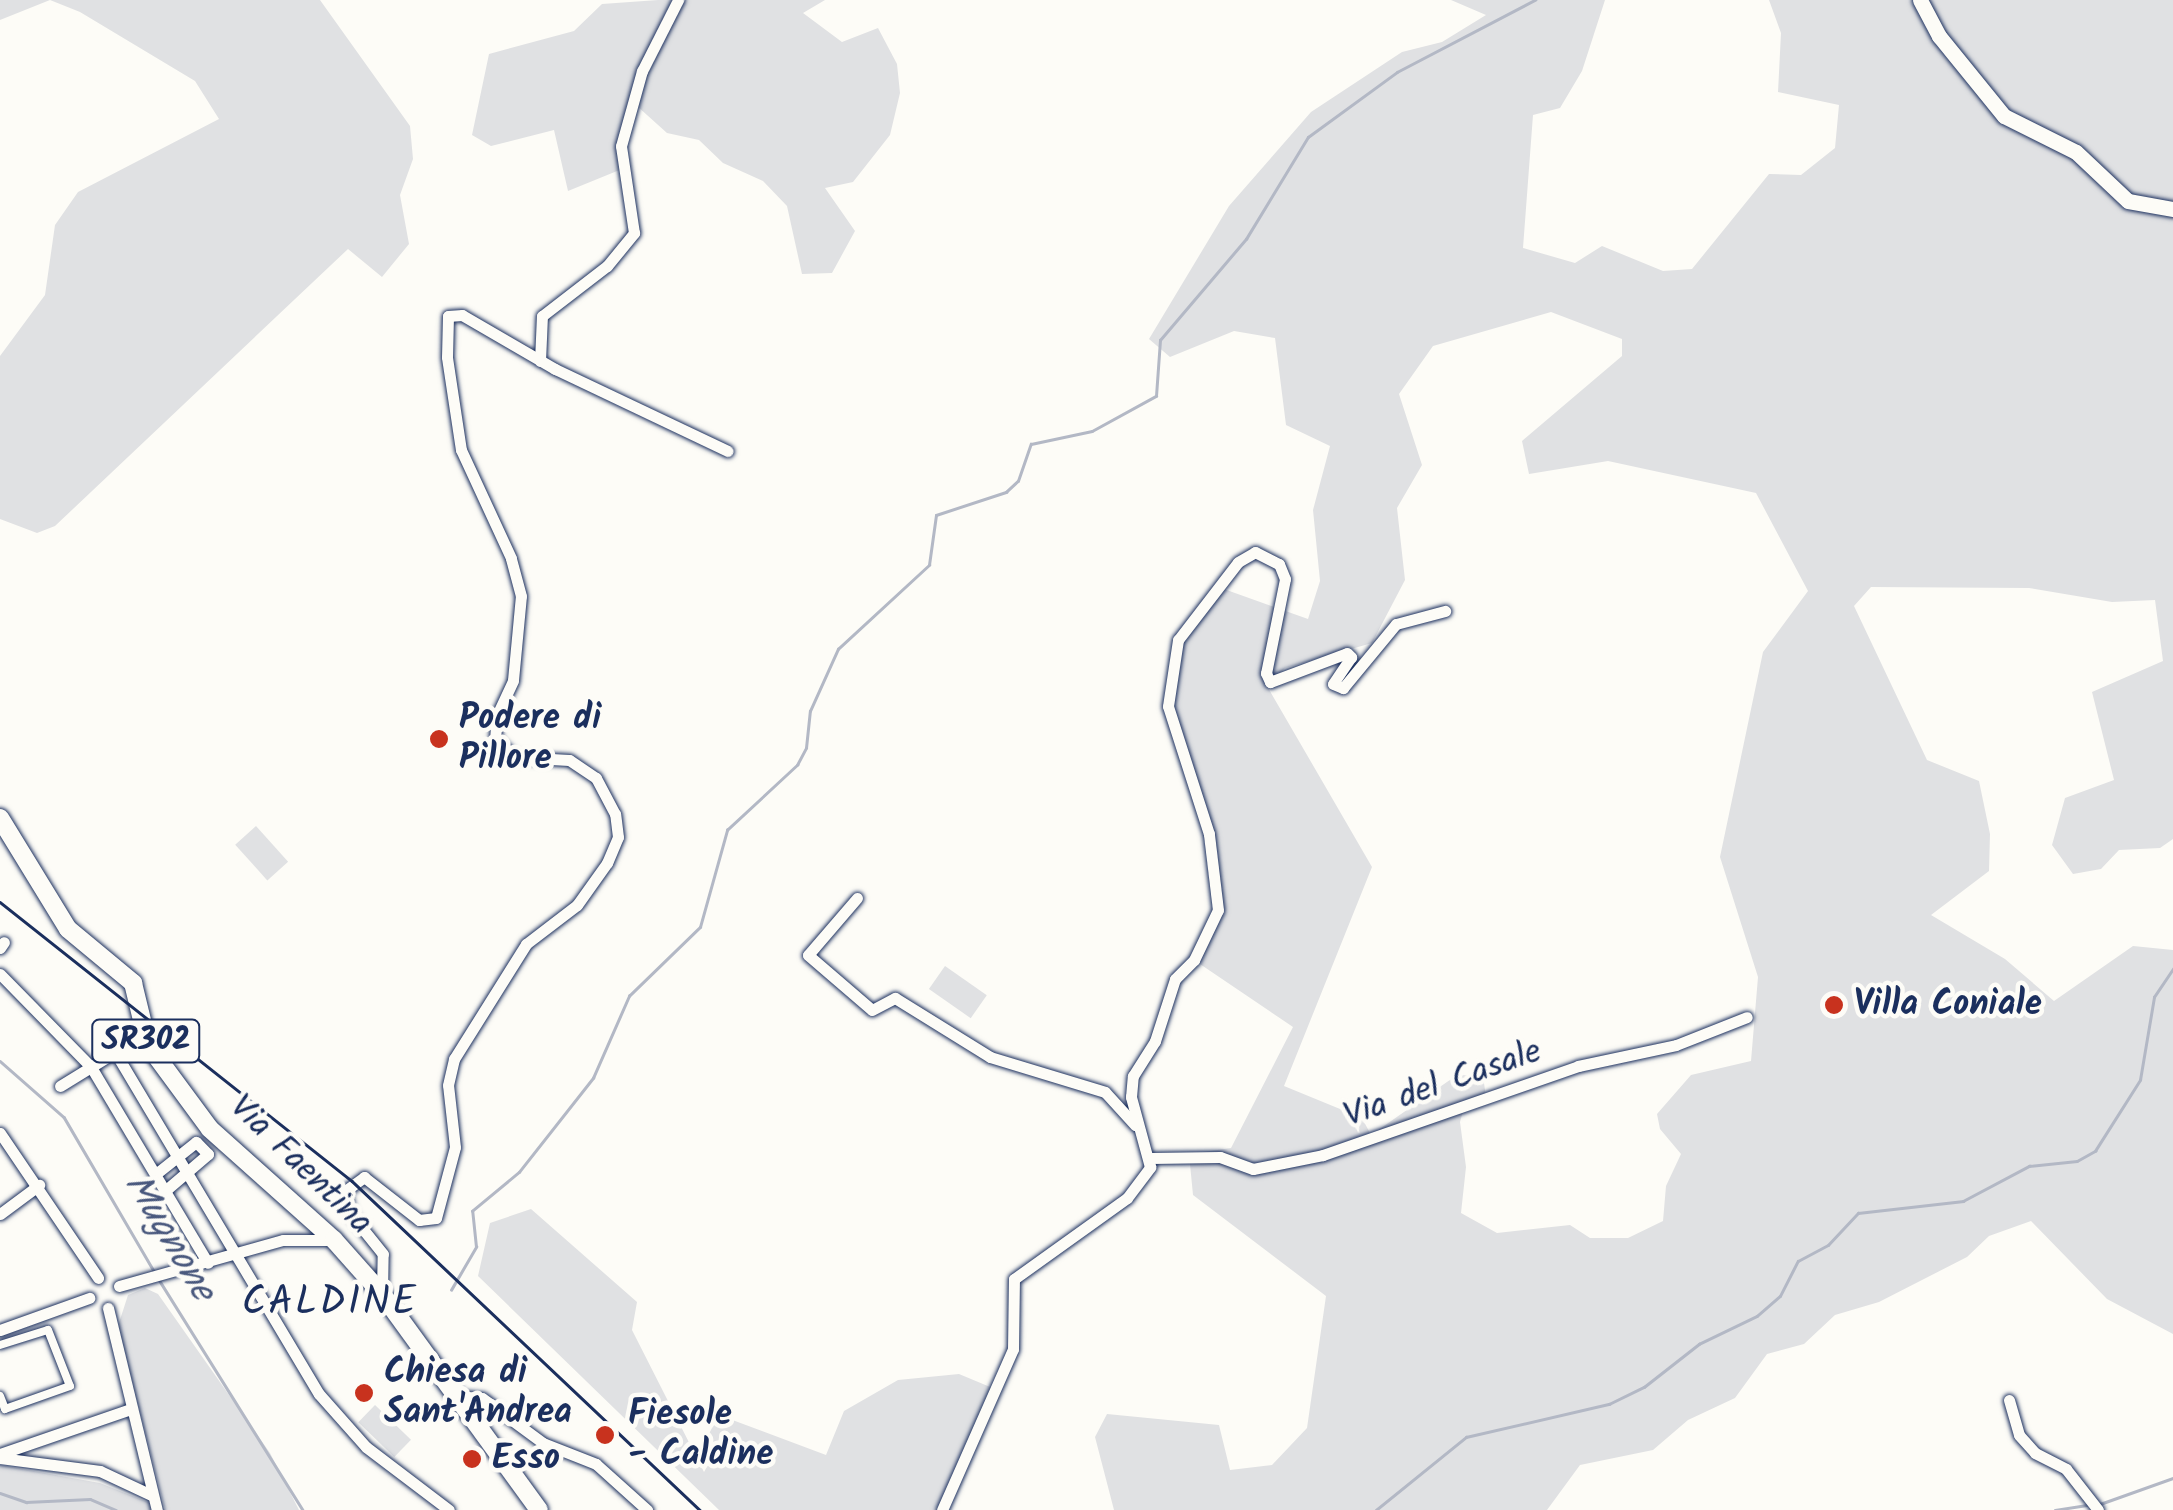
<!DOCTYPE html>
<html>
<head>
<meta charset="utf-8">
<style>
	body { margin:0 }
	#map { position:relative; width:2173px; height:1510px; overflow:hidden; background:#fdfcf7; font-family:Kalam,sans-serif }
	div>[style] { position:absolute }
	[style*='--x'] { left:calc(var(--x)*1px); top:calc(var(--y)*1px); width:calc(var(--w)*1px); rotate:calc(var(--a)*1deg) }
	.green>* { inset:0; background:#e0e1e3; transform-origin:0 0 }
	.stream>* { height:2.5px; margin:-1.25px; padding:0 1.25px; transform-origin:1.25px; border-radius:1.25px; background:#b3b8c5 }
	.roads { filter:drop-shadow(0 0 2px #1b2f5e) drop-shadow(0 0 2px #1b2f5e) }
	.pedestrian>* { height:8px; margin:-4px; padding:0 4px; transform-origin:4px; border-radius:4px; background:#fdfcf7 }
	.minor>* { height:11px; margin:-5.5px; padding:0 5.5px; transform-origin:5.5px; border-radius:5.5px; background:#fdfcf7 }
	.secondary>* { height:15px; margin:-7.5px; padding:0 7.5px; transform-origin:7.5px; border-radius:7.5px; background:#fdfcf7 }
	.primary>* { height:18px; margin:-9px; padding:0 9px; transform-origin:9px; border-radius:9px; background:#fdfcf7 }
	.rail>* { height:2.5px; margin:-1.25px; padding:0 1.25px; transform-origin:1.25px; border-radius:1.25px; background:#1b2f5e }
	.dots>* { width:28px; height:28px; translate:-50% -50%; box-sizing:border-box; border:5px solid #fdfcf7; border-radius:50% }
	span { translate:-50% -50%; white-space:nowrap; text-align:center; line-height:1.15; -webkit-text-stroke:9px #fdfcf7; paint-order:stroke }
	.shield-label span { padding:2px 8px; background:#fdfcf7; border:2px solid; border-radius:8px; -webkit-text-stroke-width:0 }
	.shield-label { font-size:32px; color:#1b2f5e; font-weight:700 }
	.poi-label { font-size:35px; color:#1b2f5e; font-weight:700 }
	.left { translate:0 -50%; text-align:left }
	.street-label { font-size:35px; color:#1b2f5e }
	.water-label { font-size:38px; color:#49587d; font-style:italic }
	.quarter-label { font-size:40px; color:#1b2f5e; letter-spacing:2.5px }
</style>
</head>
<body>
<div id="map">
	<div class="green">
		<div style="clip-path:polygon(0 0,320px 0,410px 126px,413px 159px,400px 195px,409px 244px,382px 277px,348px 249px,55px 526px,37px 533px,0 519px,0 356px,45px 295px,55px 225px,78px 192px,219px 119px,195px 81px,80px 12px,50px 0,0 20px)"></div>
		<div style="clip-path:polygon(658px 0,825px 0,803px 13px,842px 42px,878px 28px,897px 64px,900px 93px,890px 135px,853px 182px,825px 188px,855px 231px,832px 273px,802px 274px,787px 206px,763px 181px,723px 163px,699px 140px,667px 133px,637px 106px,628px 103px,622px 169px,568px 191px,554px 130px,491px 146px,472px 135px,489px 54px,574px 31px,602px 4px)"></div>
		<div style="clip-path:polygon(evenodd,1451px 0,1605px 0,1582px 71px,1560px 108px,1533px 115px,1523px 248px,1575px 263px,1602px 246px,1663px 271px,1692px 269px,1769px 174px,1801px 175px,1835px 148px,1839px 105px,1778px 92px,1781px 33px,1769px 0,2173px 0,2173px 839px,2160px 848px,2119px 850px,2101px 869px,2073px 874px,2052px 845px,2065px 798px,2114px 780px,2092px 692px,2163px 661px,2155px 600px,2112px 602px,2029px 588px,1871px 587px,1854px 606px,1927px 760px,1979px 781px,1990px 834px,1989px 871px,1931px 915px,2005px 959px,2054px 1001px,2133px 946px,2173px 950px,2173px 1334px,2107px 1299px,2031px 1221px,1989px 1236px,1967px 1257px,1879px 1302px,1835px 1315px,1804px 1344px,1767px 1354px,1735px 1398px,1688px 1420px,1653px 1450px,1580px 1465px,1547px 1510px,1114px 1510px,1095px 1437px,1107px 1414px,1219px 1425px,1230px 1470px,1272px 1465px,1307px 1428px,1326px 1296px,1193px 1195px,1189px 1154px,1231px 1148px,1293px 1027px,1194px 960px,1218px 910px,1209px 834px,1168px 706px,1178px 640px,1221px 588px,1308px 619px,1320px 581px,1313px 510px,1330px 446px,1286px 425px,1275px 338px,1234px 331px,1170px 357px,1149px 339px,1229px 206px,1311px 112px,1402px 52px,1442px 42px,1486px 15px,1451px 0,1551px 312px,1622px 339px,1622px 356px,1522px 441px,1529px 474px,1608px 461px,1756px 493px,1808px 591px,1763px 652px,1720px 857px,1758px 977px,1751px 1061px,1691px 1075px,1657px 1114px,1660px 1129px,1681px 1154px,1666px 1186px,1663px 1221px,1628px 1238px,1590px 1238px,1570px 1225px,1497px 1233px,1461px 1213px,1466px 1167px,1460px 1122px,1463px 1111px,1486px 1097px,1483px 1076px,1457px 1075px,1371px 1135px,1362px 1118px,1284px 1086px,1372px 867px,1267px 686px,1285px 668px,1372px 643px,1405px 580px,1397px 508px,1422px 465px,1399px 394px,1433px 346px,1551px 312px)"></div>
		<div style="left:256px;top:826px;width:48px;height:28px;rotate:48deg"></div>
		<div style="left:945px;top:966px;width:51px;height:28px;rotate:35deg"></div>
		<div style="clip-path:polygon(531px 1209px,637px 1302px,632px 1330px,704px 1472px,712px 1458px,705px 1441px,719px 1415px,826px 1455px,844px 1411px,898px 1380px,959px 1374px,995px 1389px,946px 1510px,719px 1510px,478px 1276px,490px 1223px)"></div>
		<div style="clip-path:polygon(145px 1288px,158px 1294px,270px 1453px,299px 1510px,0 1510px,0 1465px,100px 1483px,165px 1509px,118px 1326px,128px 1295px)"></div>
		<div style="left:375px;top:1405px;width:50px;height:24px;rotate:44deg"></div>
	</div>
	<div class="stream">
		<div style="--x:0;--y:1061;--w:85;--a:41.2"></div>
		<div style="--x:64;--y:1117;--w:178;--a:59.7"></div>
		<div style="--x:158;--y:1278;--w:274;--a:58"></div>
		<div style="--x:451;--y:1290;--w:50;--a:-59.8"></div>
		<div style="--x:476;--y:1247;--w:36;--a:-96"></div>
		<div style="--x:472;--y:1211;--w:61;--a:-39.7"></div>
		<div style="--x:519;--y:1172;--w:120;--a:-51.8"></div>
		<div style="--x:593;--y:1078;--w:90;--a:-66.3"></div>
		<div style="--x:629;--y:996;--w:99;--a:-44.2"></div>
		<div style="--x:700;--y:927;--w:101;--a:-74.4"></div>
		<div style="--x:727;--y:830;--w:96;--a:-42.9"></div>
		<div style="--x:797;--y:765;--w:19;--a:-62"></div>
		<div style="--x:806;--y:748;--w:37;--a:-84"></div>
		<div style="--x:810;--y:711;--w:68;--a:-65.7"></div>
		<div style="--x:838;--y:649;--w:124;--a:-42.7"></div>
		<div style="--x:929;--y:565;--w:50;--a:-82"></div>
		<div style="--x:936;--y:515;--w:74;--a:-18.2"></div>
		<div style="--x:1006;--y:492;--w:16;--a:-43"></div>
		<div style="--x:1018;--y:481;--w:39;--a:-71"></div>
		<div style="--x:1031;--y:444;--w:62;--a:-12"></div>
		<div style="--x:1092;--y:431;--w:73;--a:-28.7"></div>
		<div style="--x:1156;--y:396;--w:56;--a:-85.9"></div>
		<div style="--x:1160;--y:340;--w:133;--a:-49.6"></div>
		<div style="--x:1246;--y:239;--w:119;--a:-58.7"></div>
		<div style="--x:1308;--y:137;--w:110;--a:-36.1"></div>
		<div style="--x:1397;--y:72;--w:156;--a:-27.6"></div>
		<div style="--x:0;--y:1493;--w:28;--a:19"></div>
		<div style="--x:26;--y:1502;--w:64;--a:-2.7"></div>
		<div style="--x:90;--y:1499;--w:28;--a:23"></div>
		<div style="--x:2100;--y:1504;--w:77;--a:-19.6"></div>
		<div style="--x:1376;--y:1510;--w:116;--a:-39"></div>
		<div style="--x:1466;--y:1437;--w:147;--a:-13"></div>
		<div style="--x:1609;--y:1404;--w:39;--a:-26"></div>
		<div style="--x:1644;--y:1387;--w:70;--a:-38"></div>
		<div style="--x:1699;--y:1344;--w:64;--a:-25.8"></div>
		<div style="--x:1757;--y:1316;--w:30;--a:-41"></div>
		<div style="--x:1780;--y:1296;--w:39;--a:-63"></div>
		<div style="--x:1798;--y:1261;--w:34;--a:-28"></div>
		<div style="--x:1828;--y:1245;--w:44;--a:-46.8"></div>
		<div style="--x:1858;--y:1213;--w:106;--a:-6.5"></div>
		<div style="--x:1963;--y:1201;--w:75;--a:-27.9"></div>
		<div style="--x:2029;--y:1166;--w:48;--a:-5.9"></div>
		<div style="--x:2077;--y:1161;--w:21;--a:-29"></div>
		<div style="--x:2095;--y:1151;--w:84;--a:-57.6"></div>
		<div style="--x:2140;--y:1080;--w:84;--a:-80.4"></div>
		<div style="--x:2154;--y:997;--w:34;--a:-56"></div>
		<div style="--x:2055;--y:1510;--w:32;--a:-9"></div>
	</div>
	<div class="roads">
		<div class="pedestrian">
			<div style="--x:0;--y:1345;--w:50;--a:-17.4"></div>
			<div style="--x:48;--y:1330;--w:60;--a:68.6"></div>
			<div style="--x:70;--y:1386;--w:69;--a:160.5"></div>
			<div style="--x:5;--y:1409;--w:14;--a:-111"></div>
		</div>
		<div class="minor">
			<div style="--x:540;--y:361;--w:45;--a:-87.5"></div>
			<div style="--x:542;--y:316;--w:82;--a:-37.6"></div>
			<div style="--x:607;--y:266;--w:43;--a:-50.7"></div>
			<div style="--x:634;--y:233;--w:88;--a:-98.5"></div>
			<div style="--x:621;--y:146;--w:78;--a:-74.4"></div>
			<div style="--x:642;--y:71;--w:80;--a:-63.1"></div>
			<div style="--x:857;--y:898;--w:75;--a:130.7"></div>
			<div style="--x:808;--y:955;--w:84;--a:40.7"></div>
			<div style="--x:872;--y:1010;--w:26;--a:-28"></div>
			<div style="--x:895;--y:998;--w:112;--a:31.8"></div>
			<div style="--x:990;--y:1057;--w:120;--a:16.9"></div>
			<div style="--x:1105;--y:1092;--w:45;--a:47.7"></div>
			<div style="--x:0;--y:948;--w:7;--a:-56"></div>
			<div style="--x:0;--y:974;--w:130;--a:45.6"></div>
			<div style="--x:91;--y:1067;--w:228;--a:59.2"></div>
			<div style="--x:115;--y:1052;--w:398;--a:59.2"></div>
			<div style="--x:319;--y:1394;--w:71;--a:48.4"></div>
			<div style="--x:366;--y:1447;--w:104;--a:37.2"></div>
			<div style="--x:60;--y:1086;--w:97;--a:-31.6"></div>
			<div style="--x:0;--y:1133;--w:175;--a:55.9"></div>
			<div style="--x:1151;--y:1158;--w:69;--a:-0.8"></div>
			<div style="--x:1220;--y:1157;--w:35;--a:20"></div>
			<div style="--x:1253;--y:1169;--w:71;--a:-11.3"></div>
			<div style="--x:1323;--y:1155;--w:270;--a:-19.2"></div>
			<div style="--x:1578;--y:1066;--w:100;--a:-12.1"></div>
			<div style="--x:1676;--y:1045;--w:76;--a:-21.5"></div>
			<div style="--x:157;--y:1173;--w:50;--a:-38.5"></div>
			<div style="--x:196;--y:1142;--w:17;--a:45"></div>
			<div style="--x:208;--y:1154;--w:55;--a:139.4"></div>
			<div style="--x:0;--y:1214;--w:49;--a:-36.6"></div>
			<div style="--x:119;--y:1286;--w:170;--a:-15.7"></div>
			<div style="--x:283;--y:1240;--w:51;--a:0"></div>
			<div style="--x:382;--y:1293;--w:39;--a:-89"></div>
			<div style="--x:383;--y:1254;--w:53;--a:-128.8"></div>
			<div style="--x:350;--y:1213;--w:23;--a:-103"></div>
			<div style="--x:345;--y:1191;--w:24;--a:-36"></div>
			<div style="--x:364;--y:1177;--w:70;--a:38"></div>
			<div style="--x:419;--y:1220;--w:17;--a:-7"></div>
			<div style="--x:436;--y:1218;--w:73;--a:-75"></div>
			<div style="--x:455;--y:1147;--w:62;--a:-96.4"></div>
			<div style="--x:448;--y:1085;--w:27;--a:-77"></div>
			<div style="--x:454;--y:1059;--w:136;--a:-57.9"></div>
			<div style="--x:526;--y:944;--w:64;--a:-37.4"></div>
			<div style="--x:577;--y:905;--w:52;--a:-54.5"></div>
			<div style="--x:607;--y:863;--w:28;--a:-67"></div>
			<div style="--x:618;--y:837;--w:23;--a:-97"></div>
			<div style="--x:615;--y:814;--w:41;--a:-117.8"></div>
			<div style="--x:596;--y:778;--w:32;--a:-146"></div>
			<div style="--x:569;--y:760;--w:54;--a:-176.8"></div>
			<div style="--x:515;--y:757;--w:27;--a:-138"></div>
			<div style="--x:495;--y:739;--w:24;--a:-85"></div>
			<div style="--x:497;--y:715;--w:38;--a:-65"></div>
			<div style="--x:513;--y:680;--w:84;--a:-84.6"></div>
			<div style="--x:521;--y:596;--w:39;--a:-105"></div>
			<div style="--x:511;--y:558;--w:119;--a:-114.8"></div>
			<div style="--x:461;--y:450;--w:94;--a:-98.6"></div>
			<div style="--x:447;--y:357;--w:41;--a:-88.6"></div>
			<div style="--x:448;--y:316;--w:14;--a:-4"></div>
			<div style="--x:462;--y:315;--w:108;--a:30.1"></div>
			<div style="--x:555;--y:369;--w:191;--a:25.4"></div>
			<div style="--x:108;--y:1308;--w:208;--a:76.4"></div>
			<div style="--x:0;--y:1330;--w:95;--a:-19.8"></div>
			<div style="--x:457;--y:1396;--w:25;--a:5"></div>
			<div style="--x:482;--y:1398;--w:76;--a:36.4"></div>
			<div style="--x:543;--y:1443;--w:57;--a:21.6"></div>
			<div style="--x:596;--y:1464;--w:69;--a:42"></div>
			<div style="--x:2009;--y:1400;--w:36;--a:74"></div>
			<div style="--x:2019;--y:1435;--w:24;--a:48"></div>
			<div style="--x:2035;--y:1453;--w:35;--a:27"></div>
			<div style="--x:2066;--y:1469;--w:52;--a:52"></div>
			<div style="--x:0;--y:1454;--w:139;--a:-19"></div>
			<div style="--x:0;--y:1458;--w:101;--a:7.4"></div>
			<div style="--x:100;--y:1471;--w:56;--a:25.2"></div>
			<div style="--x:942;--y:1510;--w:176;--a:-66.2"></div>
			<div style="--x:1013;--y:1349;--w:70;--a:-89.2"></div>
			<div style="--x:1014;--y:1279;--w:139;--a:-35.6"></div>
			<div style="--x:1127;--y:1198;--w:39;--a:-53"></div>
			<div style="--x:1150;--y:1167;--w:73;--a:-105.2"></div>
			<div style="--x:1131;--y:1097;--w:21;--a:-85"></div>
			<div style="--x:1133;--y:1076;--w:41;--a:-57.8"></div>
			<div style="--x:1155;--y:1041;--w:65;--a:-72.1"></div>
			<div style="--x:1175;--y:979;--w:27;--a:-45"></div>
			<div style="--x:1194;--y:960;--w:55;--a:-64.4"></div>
			<div style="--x:1218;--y:910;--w:77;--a:-96.8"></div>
			<div style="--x:1209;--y:834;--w:134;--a:-107.8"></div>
			<div style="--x:1168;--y:706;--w:67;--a:-81.4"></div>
			<div style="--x:1178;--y:640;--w:98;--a:-52.4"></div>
			<div style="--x:1238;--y:562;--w:20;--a:-30"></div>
			<div style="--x:1255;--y:552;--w:27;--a:27"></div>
			<div style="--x:1279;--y:564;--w:16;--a:68"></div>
			<div style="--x:1285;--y:579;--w:96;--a:101.4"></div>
			<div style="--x:1266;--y:673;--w:10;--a:66"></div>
			<div style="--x:1270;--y:682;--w:82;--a:-20.6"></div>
			<div style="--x:1347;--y:653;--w:6;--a:45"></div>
			<div style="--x:1351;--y:657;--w:32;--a:124"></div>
			<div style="--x:1333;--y:684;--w:11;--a:22"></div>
			<div style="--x:1343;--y:688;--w:83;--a:-50.4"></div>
			<div style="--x:1396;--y:624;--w:51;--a:-14.9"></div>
		</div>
		<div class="secondary">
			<div style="--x:1920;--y:0;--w:41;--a:62.2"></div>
			<div style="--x:1939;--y:36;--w:103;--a:50.9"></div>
			<div style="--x:2004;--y:116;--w:80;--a:26.6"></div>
			<div style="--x:2076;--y:152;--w:71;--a:43.3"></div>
			<div style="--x:2128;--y:201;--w:46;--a:10.1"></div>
		</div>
		<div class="primary">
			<div style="--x:0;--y:818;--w:130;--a:58.5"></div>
			<div style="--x:68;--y:929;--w:85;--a:39.7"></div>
			<div style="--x:133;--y:983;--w:64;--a:76.4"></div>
			<div style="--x:148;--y:1045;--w:104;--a:53.6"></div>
			<div style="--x:210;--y:1129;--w:166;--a:41.8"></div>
			<div style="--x:334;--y:1240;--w:72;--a:48.4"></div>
			<div style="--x:382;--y:1294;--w:267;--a:54"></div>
		</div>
	</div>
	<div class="rail">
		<div style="--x:0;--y:902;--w:449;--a:38.4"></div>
		<div style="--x:352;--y:1181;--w:479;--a:43.4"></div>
	</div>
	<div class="dots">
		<div style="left:439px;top:739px;background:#c8321e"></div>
		<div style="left:1834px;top:1005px;background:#c8321e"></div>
		<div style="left:364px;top:1393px;background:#c8321e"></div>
		<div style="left:605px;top:1435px;background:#c8321e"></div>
		<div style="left:472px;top:1459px;background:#c8321e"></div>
	</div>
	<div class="shield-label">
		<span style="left:146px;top:1041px">SR302</span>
	</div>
	<div class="poi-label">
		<span class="left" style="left:459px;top:739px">Podere di<br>Pillore</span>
		<span class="left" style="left:1854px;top:1005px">Villa Coniale</span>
		<span class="left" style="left:384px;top:1393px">Chiesa di<br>Sant'Andrea</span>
		<span class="left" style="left:628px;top:1435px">Fiesole<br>- Caldine</span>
		<span class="left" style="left:492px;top:1459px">Esso</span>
	</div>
	<div class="street-label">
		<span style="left:1443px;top:1085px;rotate:-19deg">Via del Casale</span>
		<span style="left:300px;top:1166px;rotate:44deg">Via Faentina</span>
	</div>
	<div class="water-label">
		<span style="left:168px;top:1238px;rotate:59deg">Mugnone</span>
	</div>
	<div class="quarter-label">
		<span style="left:330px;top:1303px">CALDINE</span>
	</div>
</div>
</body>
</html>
